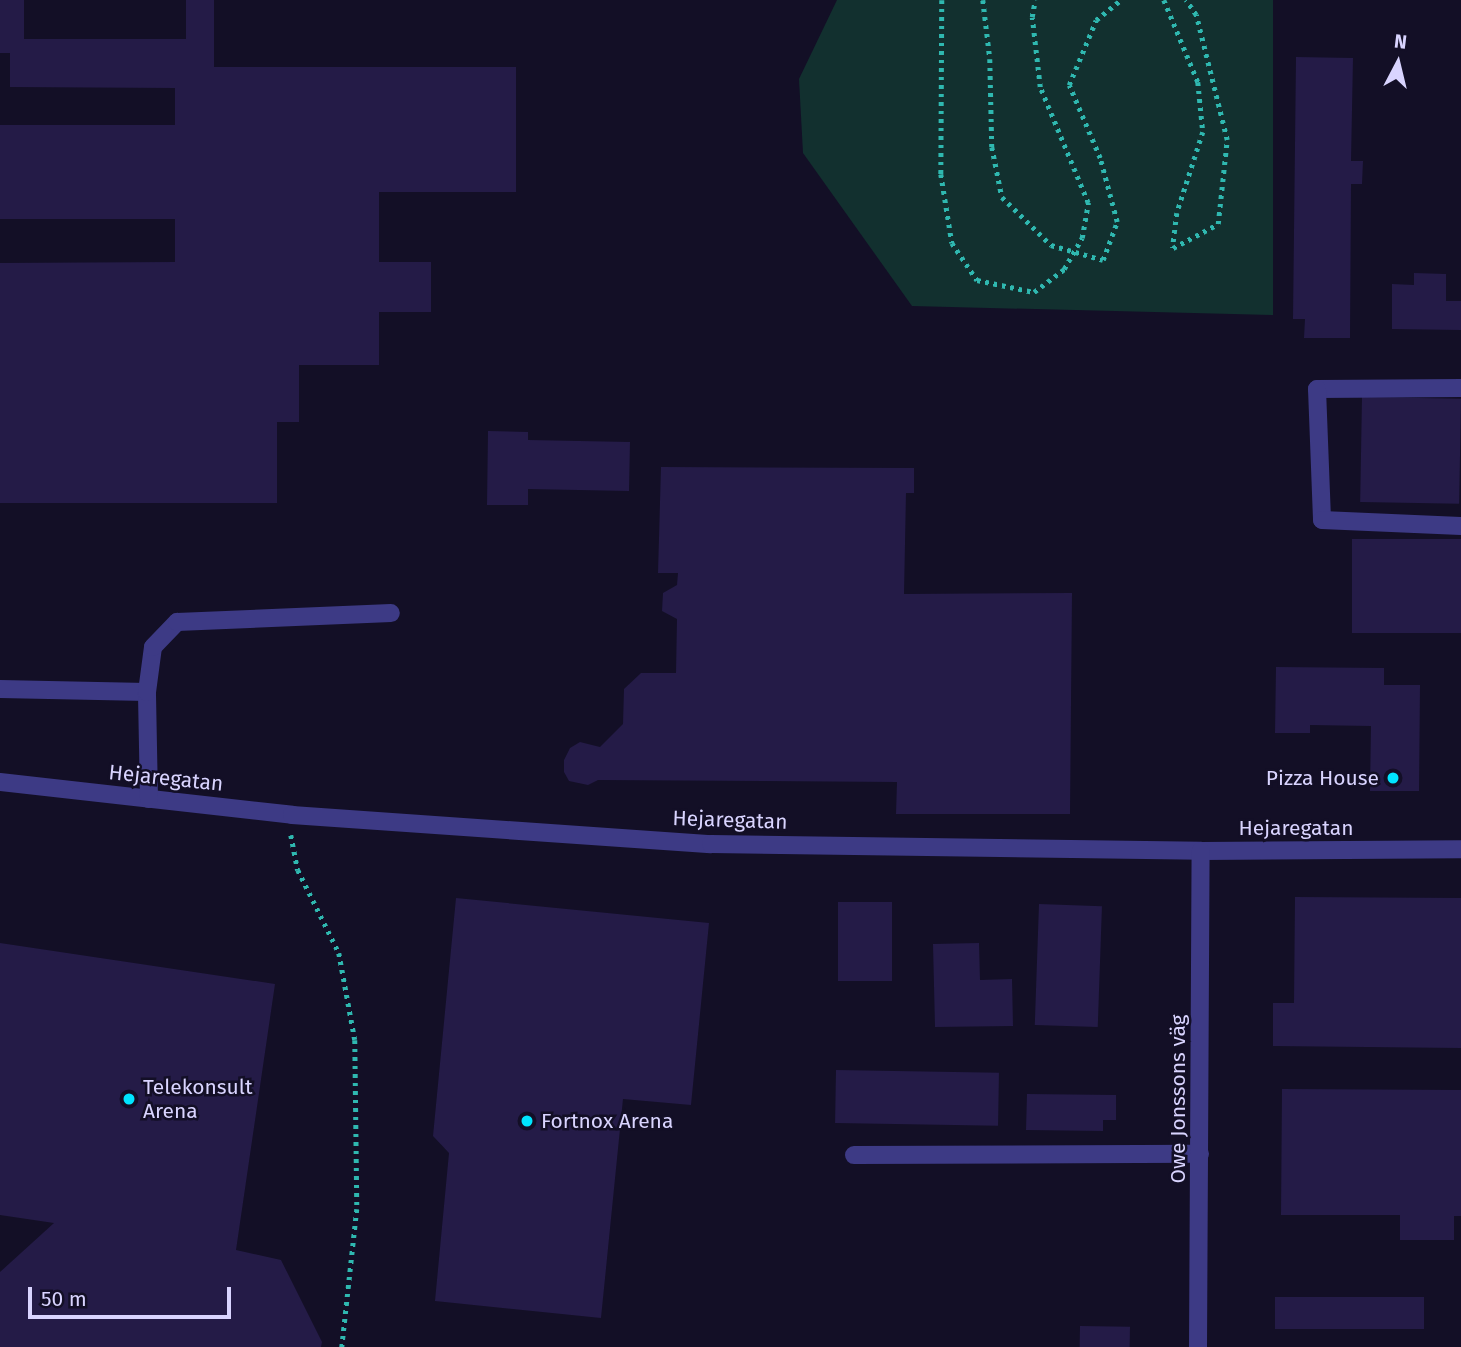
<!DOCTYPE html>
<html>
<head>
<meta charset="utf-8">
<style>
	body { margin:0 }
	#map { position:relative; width:1461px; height:1347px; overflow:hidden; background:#130f26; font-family:"Fira Sans",sans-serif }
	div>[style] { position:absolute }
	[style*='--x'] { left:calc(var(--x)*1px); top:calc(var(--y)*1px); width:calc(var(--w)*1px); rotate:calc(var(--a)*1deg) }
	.green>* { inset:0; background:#12302f }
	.building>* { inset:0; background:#241b47; transform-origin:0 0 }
	.path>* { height:4.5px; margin-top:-2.25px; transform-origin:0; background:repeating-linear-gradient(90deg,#2fb8b0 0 3.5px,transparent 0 8.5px) }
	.minor>* { height:18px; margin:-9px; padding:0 9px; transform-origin:9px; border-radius:9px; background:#3d3a85 }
	.dots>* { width:19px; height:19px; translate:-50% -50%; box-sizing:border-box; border:4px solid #130f26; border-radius:50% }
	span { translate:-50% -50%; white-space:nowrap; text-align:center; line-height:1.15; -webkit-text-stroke:5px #130f26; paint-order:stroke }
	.street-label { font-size:21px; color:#d9d4ff }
	.poi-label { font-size:21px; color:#d9d4ff }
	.right { translate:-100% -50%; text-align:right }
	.left { translate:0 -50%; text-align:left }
	.north { position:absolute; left:1363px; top:28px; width:70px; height:70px; -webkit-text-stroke:5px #130f26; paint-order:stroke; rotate:7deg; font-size:19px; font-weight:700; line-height:28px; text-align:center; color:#d9d4ff }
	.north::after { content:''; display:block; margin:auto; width:24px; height:32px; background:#d9d4ff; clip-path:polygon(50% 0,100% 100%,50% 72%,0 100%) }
	.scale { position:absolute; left:28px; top:1287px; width:203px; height:32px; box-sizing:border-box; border:4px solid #d9d4ff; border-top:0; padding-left:9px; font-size:21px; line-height:24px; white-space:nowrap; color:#d9d4ff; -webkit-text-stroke:5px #130f26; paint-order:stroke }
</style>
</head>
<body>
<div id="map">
	<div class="green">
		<div style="clip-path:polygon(837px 0,1273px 0,1273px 315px,912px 306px,803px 153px,799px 79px)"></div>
	</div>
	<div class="building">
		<div style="clip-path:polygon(0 0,24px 0,24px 39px,186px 39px,186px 0,214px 0,214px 67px,516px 67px,516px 192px,379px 192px,379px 262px,431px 262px,431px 312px,379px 312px,379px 365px,299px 365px,299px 422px,277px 422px,277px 503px,0 503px,0 263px,175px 262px,175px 219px,0 219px,0 125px,175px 125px,175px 88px,10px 87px,10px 53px,0 53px)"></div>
		<div style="clip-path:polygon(1296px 57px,1353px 58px,1351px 161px,1363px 161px,1362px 184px,1351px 184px,1350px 338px,1304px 338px,1305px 319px,1293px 319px)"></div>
		<div style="clip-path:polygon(1414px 273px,1446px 274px,1446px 301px,1461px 301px,1461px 330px,1392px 329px,1392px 284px,1414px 285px)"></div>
		<div style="left:1362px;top:397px;width:99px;height:105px;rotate:1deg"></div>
		<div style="clip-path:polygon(488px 431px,528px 432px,528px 440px,630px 442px,629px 491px,528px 489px,528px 505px,487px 505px)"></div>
		<div style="clip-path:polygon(661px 467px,914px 468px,914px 493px,906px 493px,904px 594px,1072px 593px,1070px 814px,896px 814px,897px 782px,598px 780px,588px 785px,569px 781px,564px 772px,564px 760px,570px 748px,580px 742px,600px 747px,623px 724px,624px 689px,641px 673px,676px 673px,677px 619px,662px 611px,663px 593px,677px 585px,678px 573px,658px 573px)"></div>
		<div style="left:1461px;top:539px;width:94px;height:109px;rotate:90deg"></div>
		<div style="clip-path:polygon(1276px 667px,1384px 668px,1384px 685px,1420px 685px,1419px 791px,1370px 791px,1371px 726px,1310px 725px,1310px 733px,1275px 733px)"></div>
		<div style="clip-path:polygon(1295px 897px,1461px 898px,1461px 1048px,1273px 1046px,1273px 1003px,1294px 1003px)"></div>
		<div style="clip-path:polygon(456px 898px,709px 923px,691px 1105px,623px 1099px,601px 1318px,435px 1301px,449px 1153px,433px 1136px)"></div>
		<div style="left:838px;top:902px;width:54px;height:79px"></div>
		<div style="left:1039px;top:904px;width:63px;height:121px;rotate:2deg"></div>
		<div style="clip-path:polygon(0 943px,275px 984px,236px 1250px,281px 1260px,322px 1342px,321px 1347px,0 1347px,0 1272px,54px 1223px,0 1215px)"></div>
		<div style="clip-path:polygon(979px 943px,980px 980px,1012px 979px,1013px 1026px,935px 1027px,933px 944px)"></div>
		<div style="left:836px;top:1070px;width:163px;height:53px;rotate:1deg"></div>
		<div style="clip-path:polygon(1282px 1089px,1461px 1090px,1461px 1216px,1454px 1216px,1454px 1240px,1400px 1240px,1400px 1215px,1281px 1215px)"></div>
		<div style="clip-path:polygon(1027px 1094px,1116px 1095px,1116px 1120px,1103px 1120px,1103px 1131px,1026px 1130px)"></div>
		<div style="left:1275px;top:1297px;width:149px;height:32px"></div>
		<div style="left:1080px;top:1326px;width:50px;height:21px;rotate:1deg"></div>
	</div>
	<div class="path">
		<div style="--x:942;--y:0;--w:174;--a:90.3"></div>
		<div style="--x:941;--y:174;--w:70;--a:80.9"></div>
		<div style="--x:952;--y:243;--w:45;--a:56"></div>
		<div style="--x:977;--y:280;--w:58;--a:11.9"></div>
		<div style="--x:1034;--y:292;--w:38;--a:-37"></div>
		<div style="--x:1064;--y:269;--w:36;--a:-60"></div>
		<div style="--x:1082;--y:238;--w:36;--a:-80"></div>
		<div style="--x:1088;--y:203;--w:126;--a:-112.5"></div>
		<div style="--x:1040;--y:87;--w:70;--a:-96.5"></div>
		<div style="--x:1032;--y:17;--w:17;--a:-80"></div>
		<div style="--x:983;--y:0;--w:59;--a:83.2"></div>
		<div style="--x:990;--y:59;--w:88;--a:88.7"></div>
		<div style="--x:992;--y:147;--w:51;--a:78.7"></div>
		<div style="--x:1002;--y:197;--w:69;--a:44.4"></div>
		<div style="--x:1051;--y:245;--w:54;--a:16.1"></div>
		<div style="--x:1103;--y:260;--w:40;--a:-69.8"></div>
		<div style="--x:1117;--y:222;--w:66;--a:-104.9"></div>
		<div style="--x:1100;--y:158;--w:79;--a:-113"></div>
		<div style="--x:1069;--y:85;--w:70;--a:-67.4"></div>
		<div style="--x:1096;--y:20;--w:32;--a:-39"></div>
		<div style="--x:1164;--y:0;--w:89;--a:67.5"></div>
		<div style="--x:1198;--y:82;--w:50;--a:84.3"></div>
		<div style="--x:1203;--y:132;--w:85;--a:107.8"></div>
		<div style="--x:1177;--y:213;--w:35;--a:97"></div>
		<div style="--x:1173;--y:248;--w:51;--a:-28.1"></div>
		<div style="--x:1218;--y:224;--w:84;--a:-83.9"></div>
		<div style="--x:1227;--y:140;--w:129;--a:-103.9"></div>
		<div style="--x:1196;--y:15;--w:18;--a:-124"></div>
		<div style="--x:291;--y:835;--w:36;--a:79"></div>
		<div style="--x:298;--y:870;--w:93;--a:63.7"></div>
		<div style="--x:339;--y:953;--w:88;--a:79.6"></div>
		<div style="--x:355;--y:1040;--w:169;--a:89.3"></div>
		<div style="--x:357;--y:1209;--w:139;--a:96.2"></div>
	</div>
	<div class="minor">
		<div style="--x:1461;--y:388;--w:144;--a:179.6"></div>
		<div style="--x:1317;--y:389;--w:131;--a:87.8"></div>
		<div style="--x:1322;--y:520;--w:139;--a:2.5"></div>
		<div style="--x:0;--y:689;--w:147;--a:1.2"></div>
		<div style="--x:0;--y:782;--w:294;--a:6.4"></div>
		<div style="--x:292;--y:815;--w:420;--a:4"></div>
		<div style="--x:711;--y:844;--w:490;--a:0.8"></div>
		<div style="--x:1201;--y:851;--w:260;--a:-0.4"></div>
		<div style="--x:149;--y:799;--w:107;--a:-91.1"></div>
		<div style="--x:147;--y:692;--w:45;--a:-82.4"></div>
		<div style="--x:153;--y:647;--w:35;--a:-46"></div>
		<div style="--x:177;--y:622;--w:214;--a:-2.4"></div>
		<div style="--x:854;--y:1155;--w:346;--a:-0.2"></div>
		<div style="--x:1198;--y:1347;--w:496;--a:-89.7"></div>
	</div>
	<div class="dots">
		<div style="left:1393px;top:778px;background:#00e5ff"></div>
		<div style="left:129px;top:1099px;background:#00e5ff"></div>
		<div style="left:527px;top:1121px;background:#00e5ff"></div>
	</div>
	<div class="street-label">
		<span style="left:166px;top:778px;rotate:6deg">Hejaregatan</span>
		<span style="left:730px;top:820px;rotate:2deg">Hejaregatan</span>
		<span style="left:1296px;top:828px">Hejaregatan</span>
		<span style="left:1178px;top:1099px;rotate:-90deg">Owe Jonssons väg</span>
	</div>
	<div class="poi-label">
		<span class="right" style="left:1379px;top:778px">Pizza House</span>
		<span class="left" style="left:143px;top:1099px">Telekonsult<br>Arena</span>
		<span class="left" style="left:541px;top:1121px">Fortnox Arena</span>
	</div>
	<div class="north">N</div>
	<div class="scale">50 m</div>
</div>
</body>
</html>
